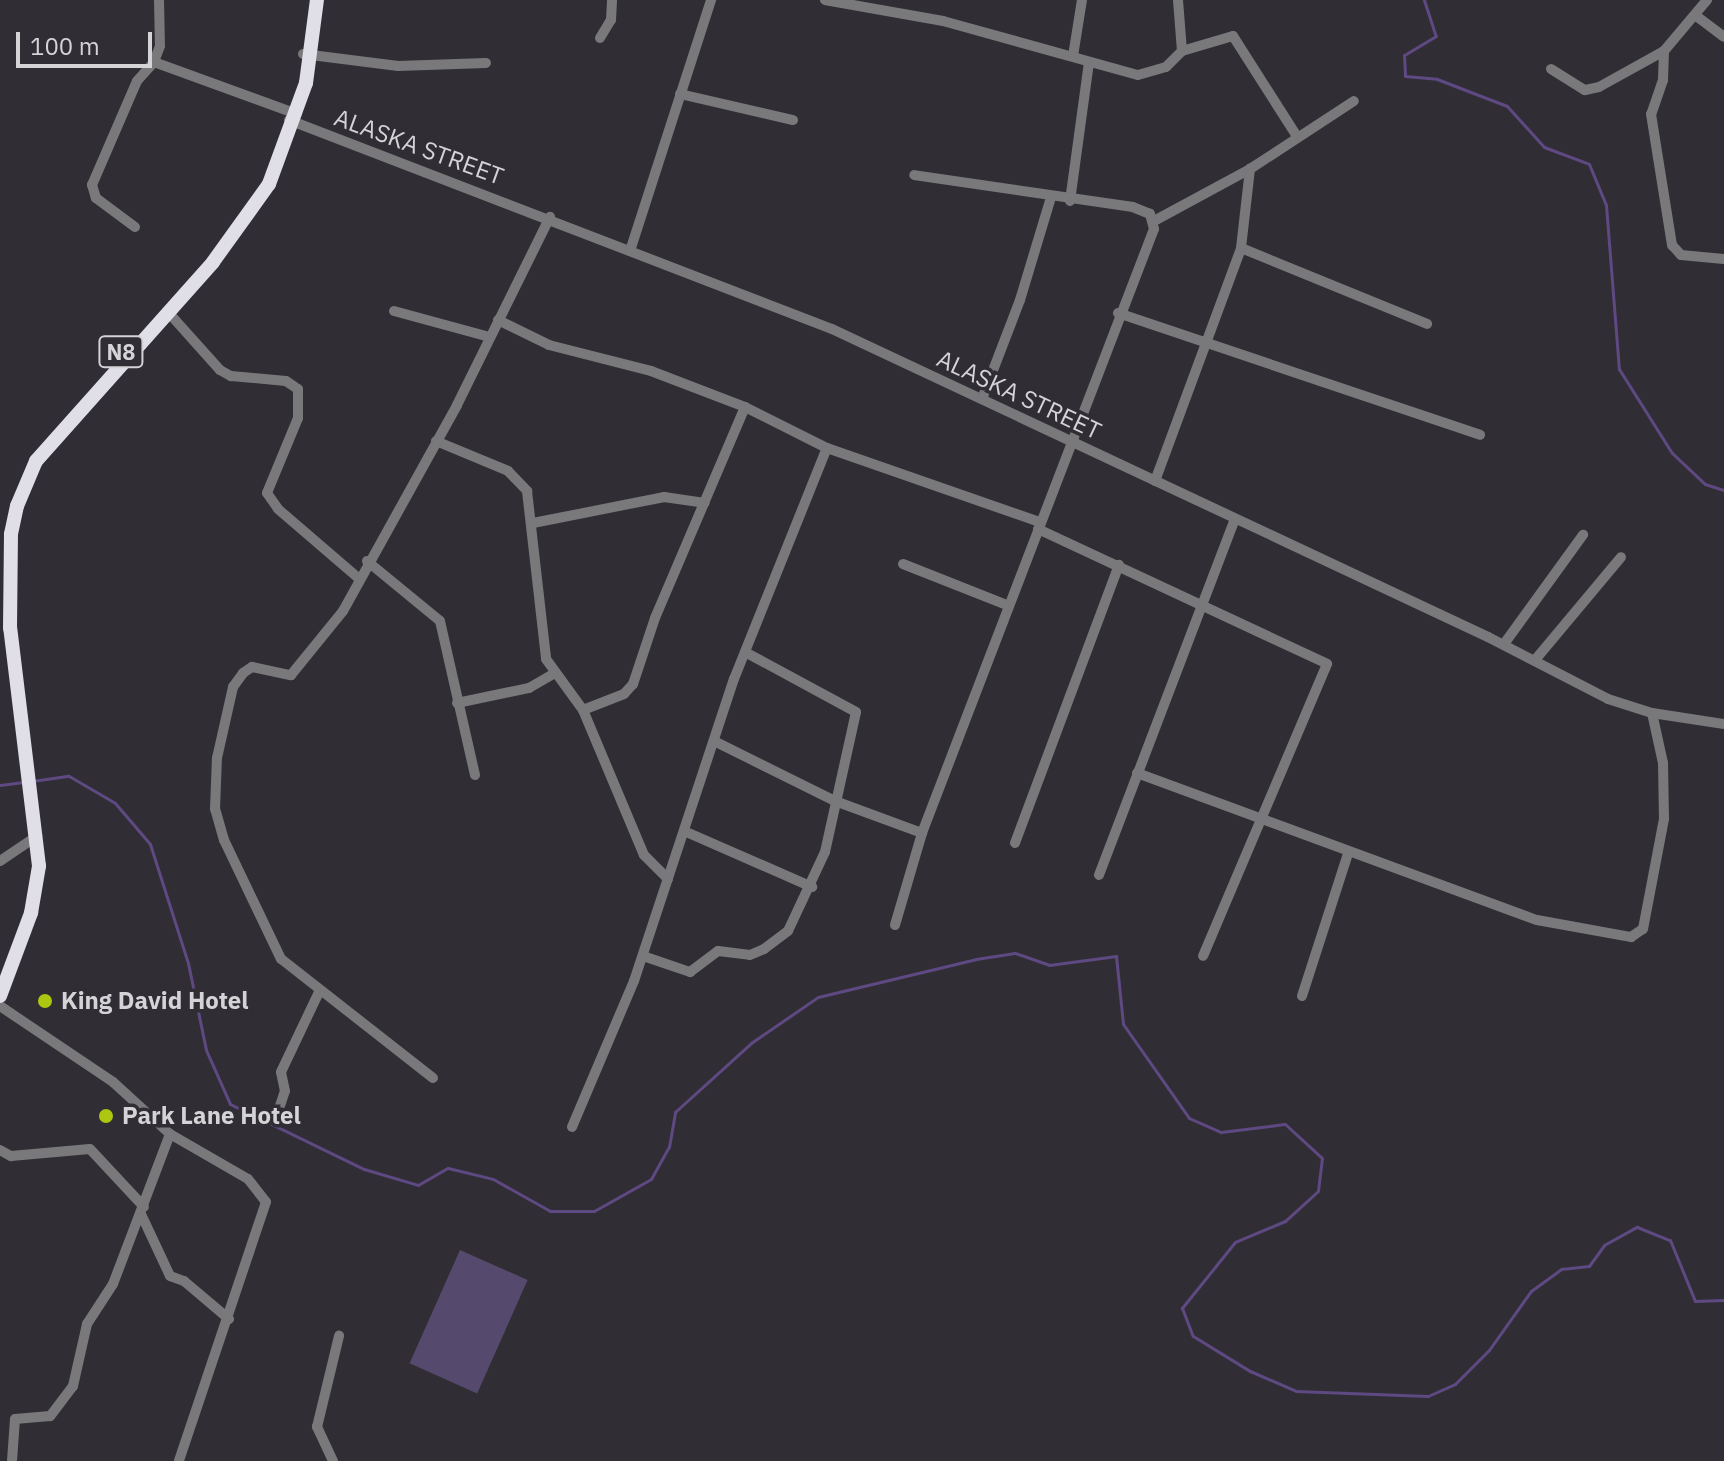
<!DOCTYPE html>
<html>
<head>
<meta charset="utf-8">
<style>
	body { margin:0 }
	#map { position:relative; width:1724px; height:1461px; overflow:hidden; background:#302e34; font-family:"IBM Plex Sans",sans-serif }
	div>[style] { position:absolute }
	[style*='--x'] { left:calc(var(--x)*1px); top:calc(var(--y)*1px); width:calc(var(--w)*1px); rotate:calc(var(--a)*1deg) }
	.green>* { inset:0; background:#554a6d; transform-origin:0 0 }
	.stream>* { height:3px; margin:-1.5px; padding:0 1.5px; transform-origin:1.5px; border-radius:1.5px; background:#5e4983 }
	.minor>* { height:10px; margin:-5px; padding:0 5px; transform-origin:5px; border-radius:5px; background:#79787b }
	.highway>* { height:14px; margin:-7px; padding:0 7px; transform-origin:7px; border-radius:7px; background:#e0dee6 }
	.dots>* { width:22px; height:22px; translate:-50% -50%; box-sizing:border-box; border:4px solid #302e34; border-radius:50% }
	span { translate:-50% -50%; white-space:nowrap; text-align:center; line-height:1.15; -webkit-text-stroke:7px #302e34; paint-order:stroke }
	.shield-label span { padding:2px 6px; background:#302e34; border:2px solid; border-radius:6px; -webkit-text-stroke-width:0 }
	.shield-label { font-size:22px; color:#d4d3d6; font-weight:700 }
	.street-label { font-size:24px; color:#d4d3d6 }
	.poi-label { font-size:24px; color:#d4d3d6; font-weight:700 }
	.left { translate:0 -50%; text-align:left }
	.scale { position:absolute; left:16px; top:32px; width:136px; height:36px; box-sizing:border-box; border:4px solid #d4d3d6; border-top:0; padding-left:10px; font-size:24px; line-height:28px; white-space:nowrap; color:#d4d3d6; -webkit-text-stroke:6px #302e34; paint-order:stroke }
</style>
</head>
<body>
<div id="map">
	<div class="green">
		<div style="left:460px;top:1250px;width:74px;height:124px;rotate:24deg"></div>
	</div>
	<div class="stream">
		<div style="--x:1424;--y:0;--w:38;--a:72"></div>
		<div style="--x:1436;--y:36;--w:37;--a:149"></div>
		<div style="--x:1404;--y:55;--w:21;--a:87"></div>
		<div style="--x:1405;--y:76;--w:32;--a:5"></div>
		<div style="--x:1437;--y:79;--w:75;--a:21.1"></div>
		<div style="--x:1507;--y:106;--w:55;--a:47.9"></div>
		<div style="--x:1544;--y:147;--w:48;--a:20.7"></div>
		<div style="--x:1589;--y:164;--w:44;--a:67.5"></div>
		<div style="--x:1606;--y:205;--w:165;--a:85.5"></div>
		<div style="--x:1619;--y:369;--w:99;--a:57.8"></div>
		<div style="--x:1672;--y:453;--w:45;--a:43.2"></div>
		<div style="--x:1705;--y:484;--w:20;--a:18"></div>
		<div style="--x:32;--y:781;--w:37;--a:-8"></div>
		<div style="--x:69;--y:776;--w:53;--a:30.4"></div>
		<div style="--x:115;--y:803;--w:54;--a:49.5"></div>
		<div style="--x:150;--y:844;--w:125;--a:72.3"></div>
		<div style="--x:188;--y:963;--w:89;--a:78.3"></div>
		<div style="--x:206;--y:1050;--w:59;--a:66"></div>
		<div style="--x:230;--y:1104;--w:149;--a:25.9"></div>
		<div style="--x:364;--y:1169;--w:56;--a:16.5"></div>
		<div style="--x:418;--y:1185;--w:34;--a:-30"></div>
		<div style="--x:448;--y:1168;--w:46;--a:13.7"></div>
		<div style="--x:493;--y:1179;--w:65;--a:29.3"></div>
		<div style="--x:550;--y:1211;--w:44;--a:0"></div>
		<div style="--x:594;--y:1211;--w:65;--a:-29.3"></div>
		<div style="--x:651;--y:1179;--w:37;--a:-61"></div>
		<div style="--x:669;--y:1147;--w:36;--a:-80"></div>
		<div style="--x:675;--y:1112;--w:103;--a:-42.2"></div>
		<div style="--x:751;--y:1043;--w:81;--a:-34.5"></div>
		<div style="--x:818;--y:997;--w:163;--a:-13.5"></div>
		<div style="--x:976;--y:959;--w:39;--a:-9"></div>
		<div style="--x:1015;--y:953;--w:36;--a:19"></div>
		<div style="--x:1049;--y:965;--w:68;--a:-7.7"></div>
		<div style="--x:1116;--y:956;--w:68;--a:84.1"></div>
		<div style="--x:1123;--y:1024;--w:115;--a:54.9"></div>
		<div style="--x:1189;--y:1118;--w:35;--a:24"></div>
		<div style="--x:1221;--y:1132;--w:64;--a:-7.1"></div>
		<div style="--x:1285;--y:1124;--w:50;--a:42.6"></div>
		<div style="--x:1322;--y:1158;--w:33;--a:97"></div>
		<div style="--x:1318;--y:1191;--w:45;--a:137.7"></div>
		<div style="--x:1285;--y:1221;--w:54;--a:157.2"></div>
		<div style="--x:1235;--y:1242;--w:85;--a:128.8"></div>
		<div style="--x:1182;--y:1308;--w:30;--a:69"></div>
		<div style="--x:1193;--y:1336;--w:67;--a:31.6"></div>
		<div style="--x:1250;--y:1371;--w:50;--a:23.5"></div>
		<div style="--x:1296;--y:1391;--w:132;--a:2.2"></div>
		<div style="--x:1428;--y:1396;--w:30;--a:-24"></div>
		<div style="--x:1455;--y:1384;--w:48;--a:-45"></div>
		<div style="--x:1489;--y:1350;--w:72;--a:-54.6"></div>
		<div style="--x:1531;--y:1291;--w:37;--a:-36"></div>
		<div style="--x:1561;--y:1269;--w:28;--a:-6"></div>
		<div style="--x:1589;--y:1266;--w:26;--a:-54"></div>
		<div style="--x:1604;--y:1245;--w:38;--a:-29"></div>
		<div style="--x:1637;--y:1227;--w:35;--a:22"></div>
		<div style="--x:1670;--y:1240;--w:66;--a:67.7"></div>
		<div style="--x:1695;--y:1301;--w:29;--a:-2"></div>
		<div style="--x:0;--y:785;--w:24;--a:-7"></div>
	</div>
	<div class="minor">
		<div style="--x:159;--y:0;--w:46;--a:88.8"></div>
		<div style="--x:160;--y:46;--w:17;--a:111"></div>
		<div style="--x:154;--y:62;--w:152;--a:20"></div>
		<div style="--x:825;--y:0;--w:120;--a:10.1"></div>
		<div style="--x:943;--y:21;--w:202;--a:15.5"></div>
		<div style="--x:1138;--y:75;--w:29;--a:-16"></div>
		<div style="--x:1166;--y:67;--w:23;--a:-45"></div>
		<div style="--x:1182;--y:51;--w:51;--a:-94.5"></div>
		<div style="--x:1695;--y:15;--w:36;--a:37"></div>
		<div style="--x:600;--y:38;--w:21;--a:-59"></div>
		<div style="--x:611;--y:20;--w:20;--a:-87"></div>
		<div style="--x:1182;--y:51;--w:53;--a:-16.4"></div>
		<div style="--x:1233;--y:36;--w:117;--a:57.5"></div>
		<div style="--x:1664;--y:51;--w:29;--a:92"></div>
		<div style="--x:1663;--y:80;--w:36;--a:109"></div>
		<div style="--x:1651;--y:114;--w:133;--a:80.9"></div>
		<div style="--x:1672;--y:245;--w:13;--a:48"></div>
		<div style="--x:1681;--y:255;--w:43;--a:5.3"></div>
		<div style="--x:303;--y:54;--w:96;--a:7.2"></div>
		<div style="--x:398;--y:66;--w:88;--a:-2"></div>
		<div style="--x:1073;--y:56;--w:57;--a:-80.9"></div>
		<div style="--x:1551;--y:69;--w:40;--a:32"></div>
		<div style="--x:1585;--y:90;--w:14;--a:-12"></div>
		<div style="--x:1599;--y:87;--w:74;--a:-29"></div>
		<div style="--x:1664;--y:51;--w:67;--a:-49.9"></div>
		<div style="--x:680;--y:94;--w:116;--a:13"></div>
		<div style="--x:289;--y:120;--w:582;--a:21.05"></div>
		<div style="--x:832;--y:329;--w:725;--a:25.15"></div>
		<div style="--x:1488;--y:637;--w:135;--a:27.3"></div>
		<div style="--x:1608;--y:699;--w:46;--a:17.7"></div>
		<div style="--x:1652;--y:713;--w:73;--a:8.7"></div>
		<div style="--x:1070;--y:201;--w:139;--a:-82.2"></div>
		<div style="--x:1154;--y:221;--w:109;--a:-28.4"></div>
		<div style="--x:1250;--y:169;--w:124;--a:-33.2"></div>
		<div style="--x:135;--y:227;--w:49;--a:-143.4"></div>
		<div style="--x:96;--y:198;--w:14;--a:-107"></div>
		<div style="--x:92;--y:185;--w:113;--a:-66.6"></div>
		<div style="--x:137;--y:81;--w:25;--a:-48"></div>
		<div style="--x:1241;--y:248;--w:201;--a:22.2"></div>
		<div style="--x:630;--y:251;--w:264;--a:-72.1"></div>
		<div style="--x:394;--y:311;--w:99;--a:15.2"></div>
		<div style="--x:168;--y:312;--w:78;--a:48.1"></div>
		<div style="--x:220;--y:370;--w:13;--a:29"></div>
		<div style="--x:231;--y:376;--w:55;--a:5.2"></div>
		<div style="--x:286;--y:381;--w:14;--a:34"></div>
		<div style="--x:298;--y:389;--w:29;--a:90"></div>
		<div style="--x:298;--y:418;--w:81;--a:112.5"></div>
		<div style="--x:267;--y:493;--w:19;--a:55"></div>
		<div style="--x:278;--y:509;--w:104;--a:40.7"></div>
		<div style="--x:1118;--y:313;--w:382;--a:18.6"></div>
		<div style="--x:498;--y:320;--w:57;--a:26.1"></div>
		<div style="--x:549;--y:345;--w:105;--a:14.3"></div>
		<div style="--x:651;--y:371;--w:101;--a:21"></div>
		<div style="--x:745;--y:407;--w:229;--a:113.1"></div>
		<div style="--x:655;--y:618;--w:70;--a:108.4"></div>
		<div style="--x:633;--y:684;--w:13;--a:132"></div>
		<div style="--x:624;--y:694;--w:44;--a:158.7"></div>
		<div style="--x:982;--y:399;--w:106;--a:-69"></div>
		<div style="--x:1020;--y:300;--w:108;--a:-73.2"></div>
		<div style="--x:745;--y:407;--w:92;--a:26.6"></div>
		<div style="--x:436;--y:441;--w:78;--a:22.6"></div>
		<div style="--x:508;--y:471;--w:28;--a:46"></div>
		<div style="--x:527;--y:491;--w:169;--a:83.5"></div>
		<div style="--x:546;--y:659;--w:63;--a:54"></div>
		<div style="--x:583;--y:710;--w:157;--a:67.2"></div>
		<div style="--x:644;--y:855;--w:34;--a:45"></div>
		<div style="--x:1155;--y:481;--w:248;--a:-69.7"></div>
		<div style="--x:1241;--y:248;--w:80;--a:-83.5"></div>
		<div style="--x:533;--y:523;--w:134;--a:-11.2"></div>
		<div style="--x:664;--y:497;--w:41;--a:8.3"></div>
		<div style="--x:1038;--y:529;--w:319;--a:25"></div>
		<div style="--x:1327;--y:664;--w:317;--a:113"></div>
		<div style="--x:367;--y:561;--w:94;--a:39.4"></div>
		<div style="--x:440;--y:621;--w:158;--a:77.2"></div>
		<div style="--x:903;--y:564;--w:114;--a:21.6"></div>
		<div style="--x:1504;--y:644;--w:135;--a:-54.1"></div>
		<div style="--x:1535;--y:660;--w:134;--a:-50.1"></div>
		<div style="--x:457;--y:703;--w:74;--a:-11.8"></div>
		<div style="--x:529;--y:688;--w:28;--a:-30"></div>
		<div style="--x:714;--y:741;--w:135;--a:26.4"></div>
		<div style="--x:835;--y:801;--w:93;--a:20.2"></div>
		<div style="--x:1137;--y:773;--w:426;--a:20.2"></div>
		<div style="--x:1537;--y:920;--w:96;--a:10.3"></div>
		<div style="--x:1631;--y:937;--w:14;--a:-34"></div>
		<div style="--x:1643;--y:929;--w:112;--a:-79.2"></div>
		<div style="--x:1664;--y:819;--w:56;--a:-91"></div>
		<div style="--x:1663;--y:763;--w:51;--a:-102.4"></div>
		<div style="--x:684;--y:831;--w:140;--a:23.6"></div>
		<div style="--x:1015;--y:843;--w:297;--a:-69.5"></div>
		<div style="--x:0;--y:861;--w:45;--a:-34"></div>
		<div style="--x:1099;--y:875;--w:381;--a:-69.1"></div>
		<div style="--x:895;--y:925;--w:96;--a:-73.6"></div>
		<div style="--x:922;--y:833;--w:647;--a:-68.99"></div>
		<div style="--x:1154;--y:229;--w:16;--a:-105"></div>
		<div style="--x:1150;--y:214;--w:18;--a:-158"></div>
		<div style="--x:1133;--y:207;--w:221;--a:-171.7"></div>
		<div style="--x:643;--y:956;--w:50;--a:18.8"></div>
		<div style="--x:690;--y:972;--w:35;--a:-37"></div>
		<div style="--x:718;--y:951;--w:32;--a:7"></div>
		<div style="--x:750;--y:955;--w:15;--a:-23"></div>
		<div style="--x:764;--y:949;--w:30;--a:-37"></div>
		<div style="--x:788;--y:931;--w:87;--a:-64.9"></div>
		<div style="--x:825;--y:852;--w:143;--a:-77.5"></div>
		<div style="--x:856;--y:712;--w:126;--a:-151.6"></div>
		<div style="--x:1302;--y:996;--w:149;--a:-72.1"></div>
		<div style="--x:0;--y:1006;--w:136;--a:33.9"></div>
		<div style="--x:113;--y:1082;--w:77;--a:42.4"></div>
		<div style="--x:170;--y:1134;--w:160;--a:110.8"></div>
		<div style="--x:113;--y:1284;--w:48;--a:123"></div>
		<div style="--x:87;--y:1324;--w:64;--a:102.7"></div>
		<div style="--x:73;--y:1386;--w:38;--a:127"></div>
		<div style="--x:50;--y:1416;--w:35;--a:175"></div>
		<div style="--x:15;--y:1419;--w:42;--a:94.1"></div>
		<div style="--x:433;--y:1078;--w:193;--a:-141.9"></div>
		<div style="--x:281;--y:959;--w:132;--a:-115.6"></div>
		<div style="--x:224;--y:840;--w:32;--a:-106"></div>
		<div style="--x:215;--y:809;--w:51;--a:-87.8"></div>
		<div style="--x:217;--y:758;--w:73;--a:-77.3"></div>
		<div style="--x:233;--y:687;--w:17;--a:-54"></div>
		<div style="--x:243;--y:673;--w:11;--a:-34"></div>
		<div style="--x:252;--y:667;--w:40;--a:12"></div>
		<div style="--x:291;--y:675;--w:82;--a:-50.9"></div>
		<div style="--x:343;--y:611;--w:235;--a:-61"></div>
		<div style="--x:457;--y:405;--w:210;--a:-63.7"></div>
		<div style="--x:279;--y:1109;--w:19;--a:-72"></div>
		<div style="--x:285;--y:1091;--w:19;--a:-102"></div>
		<div style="--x:281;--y:1072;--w:91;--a:-64.6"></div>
		<div style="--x:572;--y:1127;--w:159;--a:-67"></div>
		<div style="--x:634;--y:981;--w:318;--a:-71.7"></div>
		<div style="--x:734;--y:679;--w:249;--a:-68.1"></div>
		<div style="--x:827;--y:448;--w:225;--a:19.2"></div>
		<div style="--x:170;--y:1134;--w:90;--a:30"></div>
		<div style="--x:248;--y:1179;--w:29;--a:52"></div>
		<div style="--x:266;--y:1202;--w:273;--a:108.6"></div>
		<div style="--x:0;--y:1150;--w:13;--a:29"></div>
		<div style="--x:11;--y:1156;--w:79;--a:-5.1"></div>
		<div style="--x:90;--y:1149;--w:79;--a:47"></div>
		<div style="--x:141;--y:1214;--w:68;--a:64.9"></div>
		<div style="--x:170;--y:1276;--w:15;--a:20"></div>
		<div style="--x:184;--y:1281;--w:59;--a:40.2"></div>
		<div style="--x:333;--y:1461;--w:38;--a:-115"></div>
		<div style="--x:317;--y:1427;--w:94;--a:-76.4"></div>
	</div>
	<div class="highway">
		<div style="--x:0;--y:996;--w:89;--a:-69.5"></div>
		<div style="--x:31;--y:913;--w:48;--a:-80.3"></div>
		<div style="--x:39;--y:866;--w:240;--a:-96.9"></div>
		<div style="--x:10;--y:628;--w:94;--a:-89.4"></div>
		<div style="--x:11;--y:534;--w:29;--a:-78"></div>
		<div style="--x:17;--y:506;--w:49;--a:-67.1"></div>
		<div style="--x:36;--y:461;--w:266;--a:-48.3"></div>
		<div style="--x:213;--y:262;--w:96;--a:-54.3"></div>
		<div style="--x:269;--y:184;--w:108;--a:-69.9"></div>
		<div style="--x:306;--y:83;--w:84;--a:-82.5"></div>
	</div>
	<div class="dots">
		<div style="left:45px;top:1001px;background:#acc611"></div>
		<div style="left:106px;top:1116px;background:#acc611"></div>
	</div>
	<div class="shield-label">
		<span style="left:121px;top:352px">N8</span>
	</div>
	<div class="street-label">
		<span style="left:419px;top:147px;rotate:20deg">ALASKA STREET</span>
		<span style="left:1019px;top:395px;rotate:25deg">ALASKA STREET</span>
	</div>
	<div class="poi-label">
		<span class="left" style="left:61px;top:1001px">King David Hotel</span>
		<span class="left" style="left:122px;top:1116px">Park Lane Hotel</span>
	</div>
	<div class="scale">100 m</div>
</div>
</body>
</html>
